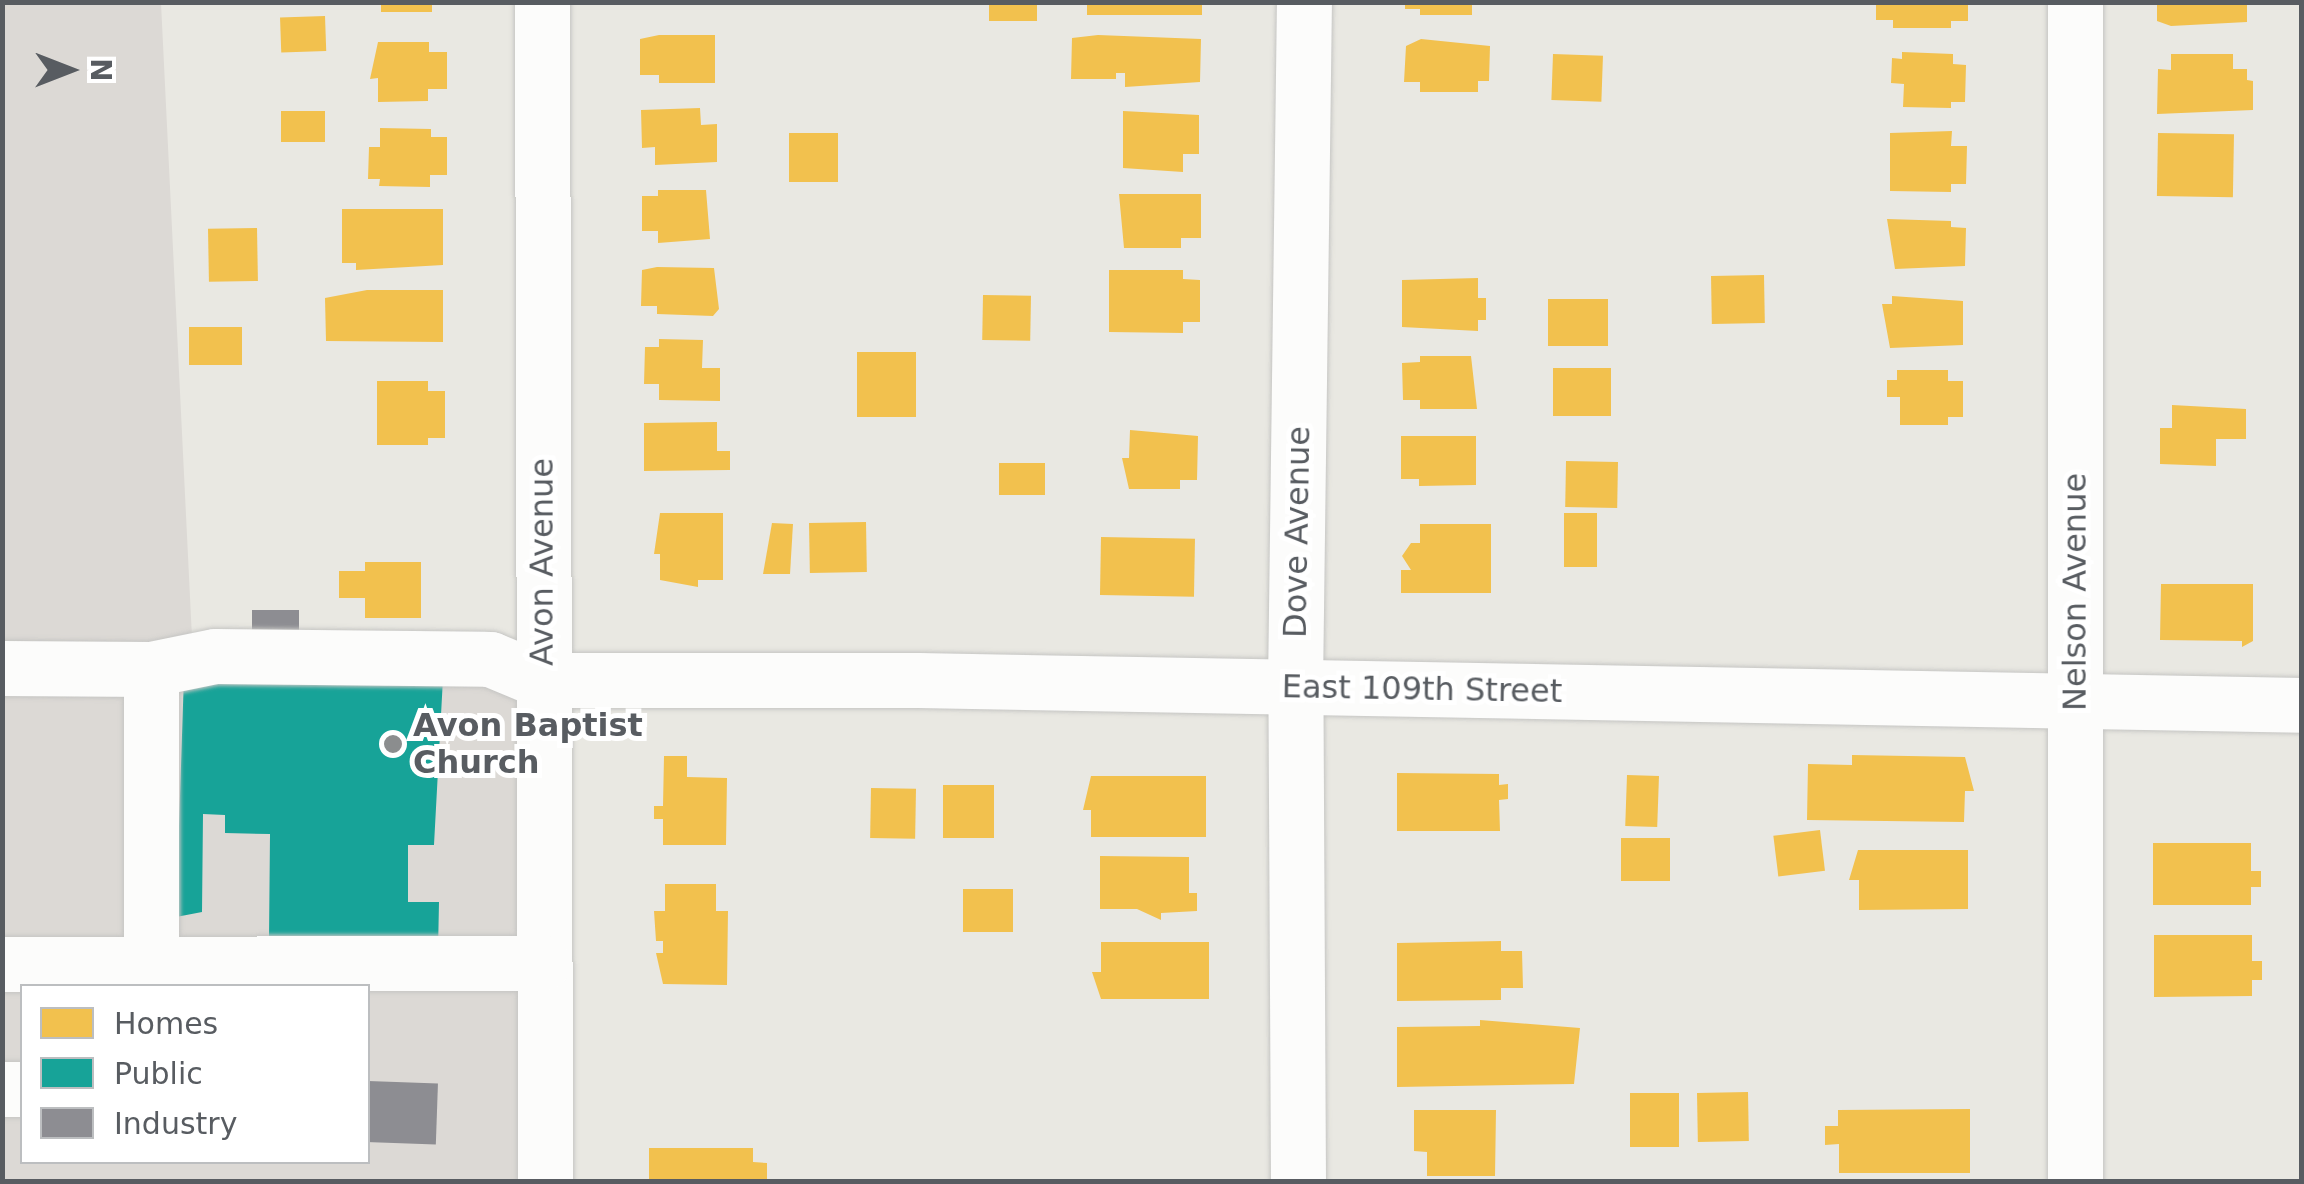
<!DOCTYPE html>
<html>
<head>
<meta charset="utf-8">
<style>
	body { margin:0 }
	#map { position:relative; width:2304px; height:1184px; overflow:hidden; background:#e9e8e2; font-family:"DejaVu Sans",sans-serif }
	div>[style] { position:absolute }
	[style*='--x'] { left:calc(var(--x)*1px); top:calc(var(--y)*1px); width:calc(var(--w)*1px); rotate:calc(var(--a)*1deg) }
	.industrial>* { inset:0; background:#dcd9d5 }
	.homes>* { inset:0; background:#f2c14e; transform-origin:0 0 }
	.public>* { inset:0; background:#17a398 }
	.industry>* { inset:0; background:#8d8d92; transform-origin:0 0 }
	.roads { filter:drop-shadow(0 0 2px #c5c5c3) drop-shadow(0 0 2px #c5c5c3) }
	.minor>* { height:55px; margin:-27.5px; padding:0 27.5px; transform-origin:27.5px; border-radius:27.5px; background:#fcfcfb }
	.dots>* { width:28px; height:28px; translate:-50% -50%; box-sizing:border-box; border:5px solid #fff; border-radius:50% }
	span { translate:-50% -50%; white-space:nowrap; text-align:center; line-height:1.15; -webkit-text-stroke:10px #fff; paint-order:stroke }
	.street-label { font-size:32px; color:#585c61 }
	.poi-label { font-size:32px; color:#585c61; font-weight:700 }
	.left { translate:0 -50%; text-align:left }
	.frame { position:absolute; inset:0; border:5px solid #585c61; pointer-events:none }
	.legend { position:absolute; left:20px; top:984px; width:350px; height:180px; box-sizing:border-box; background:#fff; border:2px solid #bcbec0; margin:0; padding:12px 18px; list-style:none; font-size:30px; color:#585c61 }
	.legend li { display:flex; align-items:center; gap:20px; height:50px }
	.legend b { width:50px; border:2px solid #bcbec0 }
	.north { position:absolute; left:20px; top:20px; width:100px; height:100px; -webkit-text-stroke:8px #fff; paint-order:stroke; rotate:90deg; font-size:28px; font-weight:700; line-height:40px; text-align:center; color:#585c61 }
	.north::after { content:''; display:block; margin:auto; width:35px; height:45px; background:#585c61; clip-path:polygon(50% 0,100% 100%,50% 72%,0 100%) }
</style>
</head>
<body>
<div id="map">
	<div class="industrial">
		<div style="clip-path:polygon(evenodd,2px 3px,161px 3px,192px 638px,541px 644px,545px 1181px,3px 1181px,2px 3px,22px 986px,368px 986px,368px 1162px,22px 1162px,22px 986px)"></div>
	</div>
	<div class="homes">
		<div style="left:381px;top:2px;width:51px;height:10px"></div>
		<div style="left:989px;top:2px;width:48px;height:19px"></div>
		<div style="left:1087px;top:2px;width:115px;height:13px"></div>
		<div style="clip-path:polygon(1876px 2px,1968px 2px,1968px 21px,1951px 21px,1951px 28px,1893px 28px,1893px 20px,1876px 20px)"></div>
		<div style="clip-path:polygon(2157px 2px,2247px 2px,2247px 22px,2171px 26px,2157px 21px)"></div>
		<div style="clip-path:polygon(1405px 3px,1472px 3px,1472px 15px,1420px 15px,1420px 9px,1405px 9px)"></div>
		<div style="left:325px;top:16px;width:35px;height:45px;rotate:88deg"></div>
		<div style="clip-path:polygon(659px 35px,715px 35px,715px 83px,659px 83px,659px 75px,640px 75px,640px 39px)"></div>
		<div style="clip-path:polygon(1098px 35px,1201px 39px,1200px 82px,1125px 87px,1125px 73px,1116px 73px,1116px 79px,1071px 79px,1072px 38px)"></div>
		<div style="clip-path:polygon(1421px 39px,1490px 46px,1489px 81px,1478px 81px,1478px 92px,1420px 92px,1420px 82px,1404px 82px,1406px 46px)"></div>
		<div style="clip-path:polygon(378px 42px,429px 42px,429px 52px,447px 52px,447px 89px,428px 89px,428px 101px,378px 102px,378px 78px,370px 79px)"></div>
		<div style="clip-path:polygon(1902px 52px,1953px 54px,1953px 64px,1966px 65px,1965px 102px,1951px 102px,1951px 108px,1903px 107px,1904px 84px,1891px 83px,1892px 58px,1902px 59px)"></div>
		<div style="left:1553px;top:54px;width:50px;height:46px;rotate:2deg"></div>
		<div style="clip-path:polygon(2171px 54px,2233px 54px,2233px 69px,2247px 69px,2247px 80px,2253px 81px,2253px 110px,2157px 114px,2158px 69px,2171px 70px)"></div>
		<div style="clip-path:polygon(700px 108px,701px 125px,717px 124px,717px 162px,655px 165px,655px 147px,642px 148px,641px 110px)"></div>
		<div style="left:281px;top:111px;width:44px;height:31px"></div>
		<div style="clip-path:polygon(1123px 111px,1199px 115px,1199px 154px,1183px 154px,1183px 172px,1123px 168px)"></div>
		<div style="clip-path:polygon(380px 128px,431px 129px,431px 137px,447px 137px,447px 175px,430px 175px,430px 187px,379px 186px,380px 179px,368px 179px,369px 147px,380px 147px)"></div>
		<div style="clip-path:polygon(1952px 131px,1951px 146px,1967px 146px,1966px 184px,1951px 184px,1951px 192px,1890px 191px,1890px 133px)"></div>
		<div style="left:789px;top:133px;width:49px;height:49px"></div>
		<div style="left:2158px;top:133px;width:76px;height:63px;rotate:1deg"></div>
		<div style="clip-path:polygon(658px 190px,706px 190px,710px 239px,658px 243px,658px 231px,642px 231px,642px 196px,658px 196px)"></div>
		<div style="clip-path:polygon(1119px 194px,1201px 194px,1201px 238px,1181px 238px,1181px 248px,1124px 248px)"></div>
		<div style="clip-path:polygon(342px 209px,443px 209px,443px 265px,356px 270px,356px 263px,342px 263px)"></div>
		<div style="clip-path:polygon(1887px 219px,1951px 221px,1951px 227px,1966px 228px,1965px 266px,1895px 269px)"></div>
		<div style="left:257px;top:228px;width:53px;height:49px;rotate:89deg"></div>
		<div style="clip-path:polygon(657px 267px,714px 268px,719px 309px,713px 316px,657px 314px,657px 306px,641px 306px,642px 270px)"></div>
		<div style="clip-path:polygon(1109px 270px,1183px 270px,1183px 279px,1200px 280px,1200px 322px,1183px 322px,1183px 333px,1109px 332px)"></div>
		<div style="left:1764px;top:275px;width:48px;height:53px;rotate:89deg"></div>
		<div style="clip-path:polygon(1478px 278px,1478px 298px,1486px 298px,1486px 320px,1478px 320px,1478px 331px,1402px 327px,1402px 280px)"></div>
		<div style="clip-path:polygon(367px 290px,443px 290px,443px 342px,326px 341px,325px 298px)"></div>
		<div style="left:983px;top:295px;width:48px;height:45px;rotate:1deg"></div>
		<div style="clip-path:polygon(1892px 296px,1963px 301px,1963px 345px,1890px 348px,1882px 304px,1892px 304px)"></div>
		<div style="left:1548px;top:299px;width:60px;height:47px"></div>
		<div style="left:242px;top:327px;width:38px;height:53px;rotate:90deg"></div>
		<div style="clip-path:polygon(659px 339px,703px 340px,702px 368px,720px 368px,720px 401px,659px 400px,659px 384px,644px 384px,645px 347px,659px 347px)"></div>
		<div style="left:916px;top:352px;width:65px;height:59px;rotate:90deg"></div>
		<div style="clip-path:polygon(1420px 356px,1471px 356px,1477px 409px,1420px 409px,1420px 400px,1403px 400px,1402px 363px,1420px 362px)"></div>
		<div style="left:1553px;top:368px;width:58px;height:48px"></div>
		<div style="clip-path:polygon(1897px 370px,1948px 370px,1948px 381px,1963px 381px,1963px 417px,1948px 417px,1948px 425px,1900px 425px,1900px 397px,1887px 397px,1887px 380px,1897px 380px)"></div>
		<div style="clip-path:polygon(377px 381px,428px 381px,428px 391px,445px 391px,445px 438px,428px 438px,428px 445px,377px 445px)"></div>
		<div style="clip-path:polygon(2172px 405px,2246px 409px,2246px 439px,2216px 439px,2216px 466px,2160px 464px,2160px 428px,2172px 428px)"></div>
		<div style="clip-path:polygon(717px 422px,717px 451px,730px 451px,730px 470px,644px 471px,644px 423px)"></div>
		<div style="clip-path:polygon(1130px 430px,1198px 436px,1197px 480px,1180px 480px,1180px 489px,1129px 489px,1122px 458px,1129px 458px)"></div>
		<div style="clip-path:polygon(1401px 436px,1476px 436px,1476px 485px,1419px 486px,1419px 479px,1401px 479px)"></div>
		<div style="left:1566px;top:461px;width:52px;height:46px;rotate:1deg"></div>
		<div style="left:999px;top:463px;width:46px;height:32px"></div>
		<div style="clip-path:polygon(660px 513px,723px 513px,723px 580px,698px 580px,698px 587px,660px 580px,660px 554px,654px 554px)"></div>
		<div style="left:1564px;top:513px;width:33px;height:54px"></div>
		<div style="left:866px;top:522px;width:50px;height:57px;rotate:89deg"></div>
		<div style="clip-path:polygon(772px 523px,793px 524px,790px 574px,763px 574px)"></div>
		<div style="clip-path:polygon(1420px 524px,1491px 524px,1491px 593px,1401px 593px,1401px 570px,1411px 570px,1402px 556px,1411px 543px,1420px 543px)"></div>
		<div style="left:1101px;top:537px;width:94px;height:58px;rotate:1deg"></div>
		<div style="clip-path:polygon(365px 562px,421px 562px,421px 618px,365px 618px,365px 598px,339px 598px,339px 571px,365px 571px)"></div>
		<div style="clip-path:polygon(2161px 584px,2253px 584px,2253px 641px,2242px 647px,2242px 641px,2160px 640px)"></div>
		<div style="clip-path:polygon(1852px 755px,1965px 757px,1974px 791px,1965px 791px,1964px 822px,1807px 820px,1808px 764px,1852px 765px)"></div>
		<div style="clip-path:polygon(664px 756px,687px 756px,687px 777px,727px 778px,726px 845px,663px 845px,663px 819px,654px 819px,654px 806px,663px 806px)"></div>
		<div style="clip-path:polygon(1397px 773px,1499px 774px,1499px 785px,1508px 784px,1508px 799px,1499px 800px,1500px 831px,1397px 831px)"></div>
		<div style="left:1627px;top:775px;width:32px;height:51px;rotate:2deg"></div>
		<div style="clip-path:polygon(1091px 776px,1206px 776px,1206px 837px,1091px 837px,1091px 810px,1083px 810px)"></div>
		<div style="left:943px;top:785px;width:51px;height:53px"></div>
		<div style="left:871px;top:788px;width:45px;height:50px;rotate:1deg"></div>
		<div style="left:1820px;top:830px;width:41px;height:47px;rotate:83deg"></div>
		<div style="left:1621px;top:838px;width:49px;height:43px"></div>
		<div style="clip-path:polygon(2153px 843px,2251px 843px,2251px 871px,2261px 871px,2261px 887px,2251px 887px,2251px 905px,2153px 905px)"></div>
		<div style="clip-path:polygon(1858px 850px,1968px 850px,1968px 909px,1859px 910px,1859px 880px,1849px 880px)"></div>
		<div style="clip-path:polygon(1100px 856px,1189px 857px,1189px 893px,1197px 893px,1197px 911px,1161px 913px,1161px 920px,1137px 909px,1100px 909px)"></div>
		<div style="clip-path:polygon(665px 884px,716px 884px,716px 911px,728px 911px,727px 985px,663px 984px,656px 953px,663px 953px,663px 941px,656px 941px,654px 911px,665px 911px)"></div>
		<div style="left:963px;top:889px;width:50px;height:43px"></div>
		<div style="clip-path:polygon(2154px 935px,2252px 935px,2252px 961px,2262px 961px,2262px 980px,2252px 980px,2252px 996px,2154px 997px)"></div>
		<div style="clip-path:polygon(1501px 941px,1501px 951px,1522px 951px,1523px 988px,1501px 988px,1501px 1000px,1397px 1001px,1397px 943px)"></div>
		<div style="clip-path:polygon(1101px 942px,1209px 942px,1209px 999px,1101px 999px,1092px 972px,1101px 972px)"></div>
		<div style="clip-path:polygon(1480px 1020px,1580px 1028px,1574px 1084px,1397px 1087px,1397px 1027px,1480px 1026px)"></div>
		<div style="left:1748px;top:1092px;width:49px;height:51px;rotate:89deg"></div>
		<div style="left:1630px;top:1093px;width:49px;height:54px"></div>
		<div style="clip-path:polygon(1970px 1109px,1970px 1173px,1839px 1173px,1839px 1144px,1825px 1145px,1825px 1126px,1838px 1126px,1838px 1110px)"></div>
		<div style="clip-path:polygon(1414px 1110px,1496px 1110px,1495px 1176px,1427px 1176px,1427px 1152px,1414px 1151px)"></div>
		<div style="clip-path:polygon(649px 1148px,753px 1148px,753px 1162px,767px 1163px,767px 1182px,649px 1182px)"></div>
	</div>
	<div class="public">
		<div style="clip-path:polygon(184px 675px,443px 678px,434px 845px,408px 845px,408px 902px,439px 902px,438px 951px,269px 939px,270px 834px,225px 833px,225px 815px,203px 814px,202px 912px,176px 917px)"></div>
	</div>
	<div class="industry">
		<div style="left:252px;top:610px;width:47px;height:33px"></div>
		<div style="left:368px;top:1081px;width:70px;height:61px;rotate:2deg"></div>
	</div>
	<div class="roads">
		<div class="minor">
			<div style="--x:542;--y:2;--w:1180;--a:89.85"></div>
			<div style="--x:2075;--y:2;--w:1180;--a:90"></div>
			<div style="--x:2;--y:668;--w:149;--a:0.4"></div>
			<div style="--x:151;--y:669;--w:65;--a:-11.5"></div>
			<div style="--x:215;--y:656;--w:275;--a:0.6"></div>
			<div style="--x:490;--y:659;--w:55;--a:22.4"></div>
			<div style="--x:541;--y:680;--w:377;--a:0"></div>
			<div style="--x:918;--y:680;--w:1384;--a:1.03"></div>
			<div style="--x:151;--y:669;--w:295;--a:90"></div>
			<div style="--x:2;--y:964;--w:541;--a:-0.11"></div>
			<div style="--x:2;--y:1089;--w:20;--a:0"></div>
			<div style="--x:1298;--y:1182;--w:496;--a:-90.3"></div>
			<div style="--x:1295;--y:686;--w:684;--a:-89.25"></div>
		</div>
	</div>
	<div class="dots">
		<div style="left:393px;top:744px;background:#8b8d8e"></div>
	</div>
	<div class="street-label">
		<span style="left:1297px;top:532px;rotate:-89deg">Dove Avenue</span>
		<span style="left:542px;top:562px;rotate:-90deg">Avon Avenue</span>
		<span style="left:2075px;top:592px;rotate:-90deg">Nelson Avenue</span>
		<span style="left:1422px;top:689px;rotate:1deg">East 109th Street</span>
	</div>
	<div class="poi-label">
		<span class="left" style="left:413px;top:744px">Avon Baptist<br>Church</span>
	</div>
	<div class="frame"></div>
	<ul class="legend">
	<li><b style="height:28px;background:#f2c14e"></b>Homes</li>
	<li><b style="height:28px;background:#17a398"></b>Public</li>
	<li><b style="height:28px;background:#8d8d92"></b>Industry</li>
	</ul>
	<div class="north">N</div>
</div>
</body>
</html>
